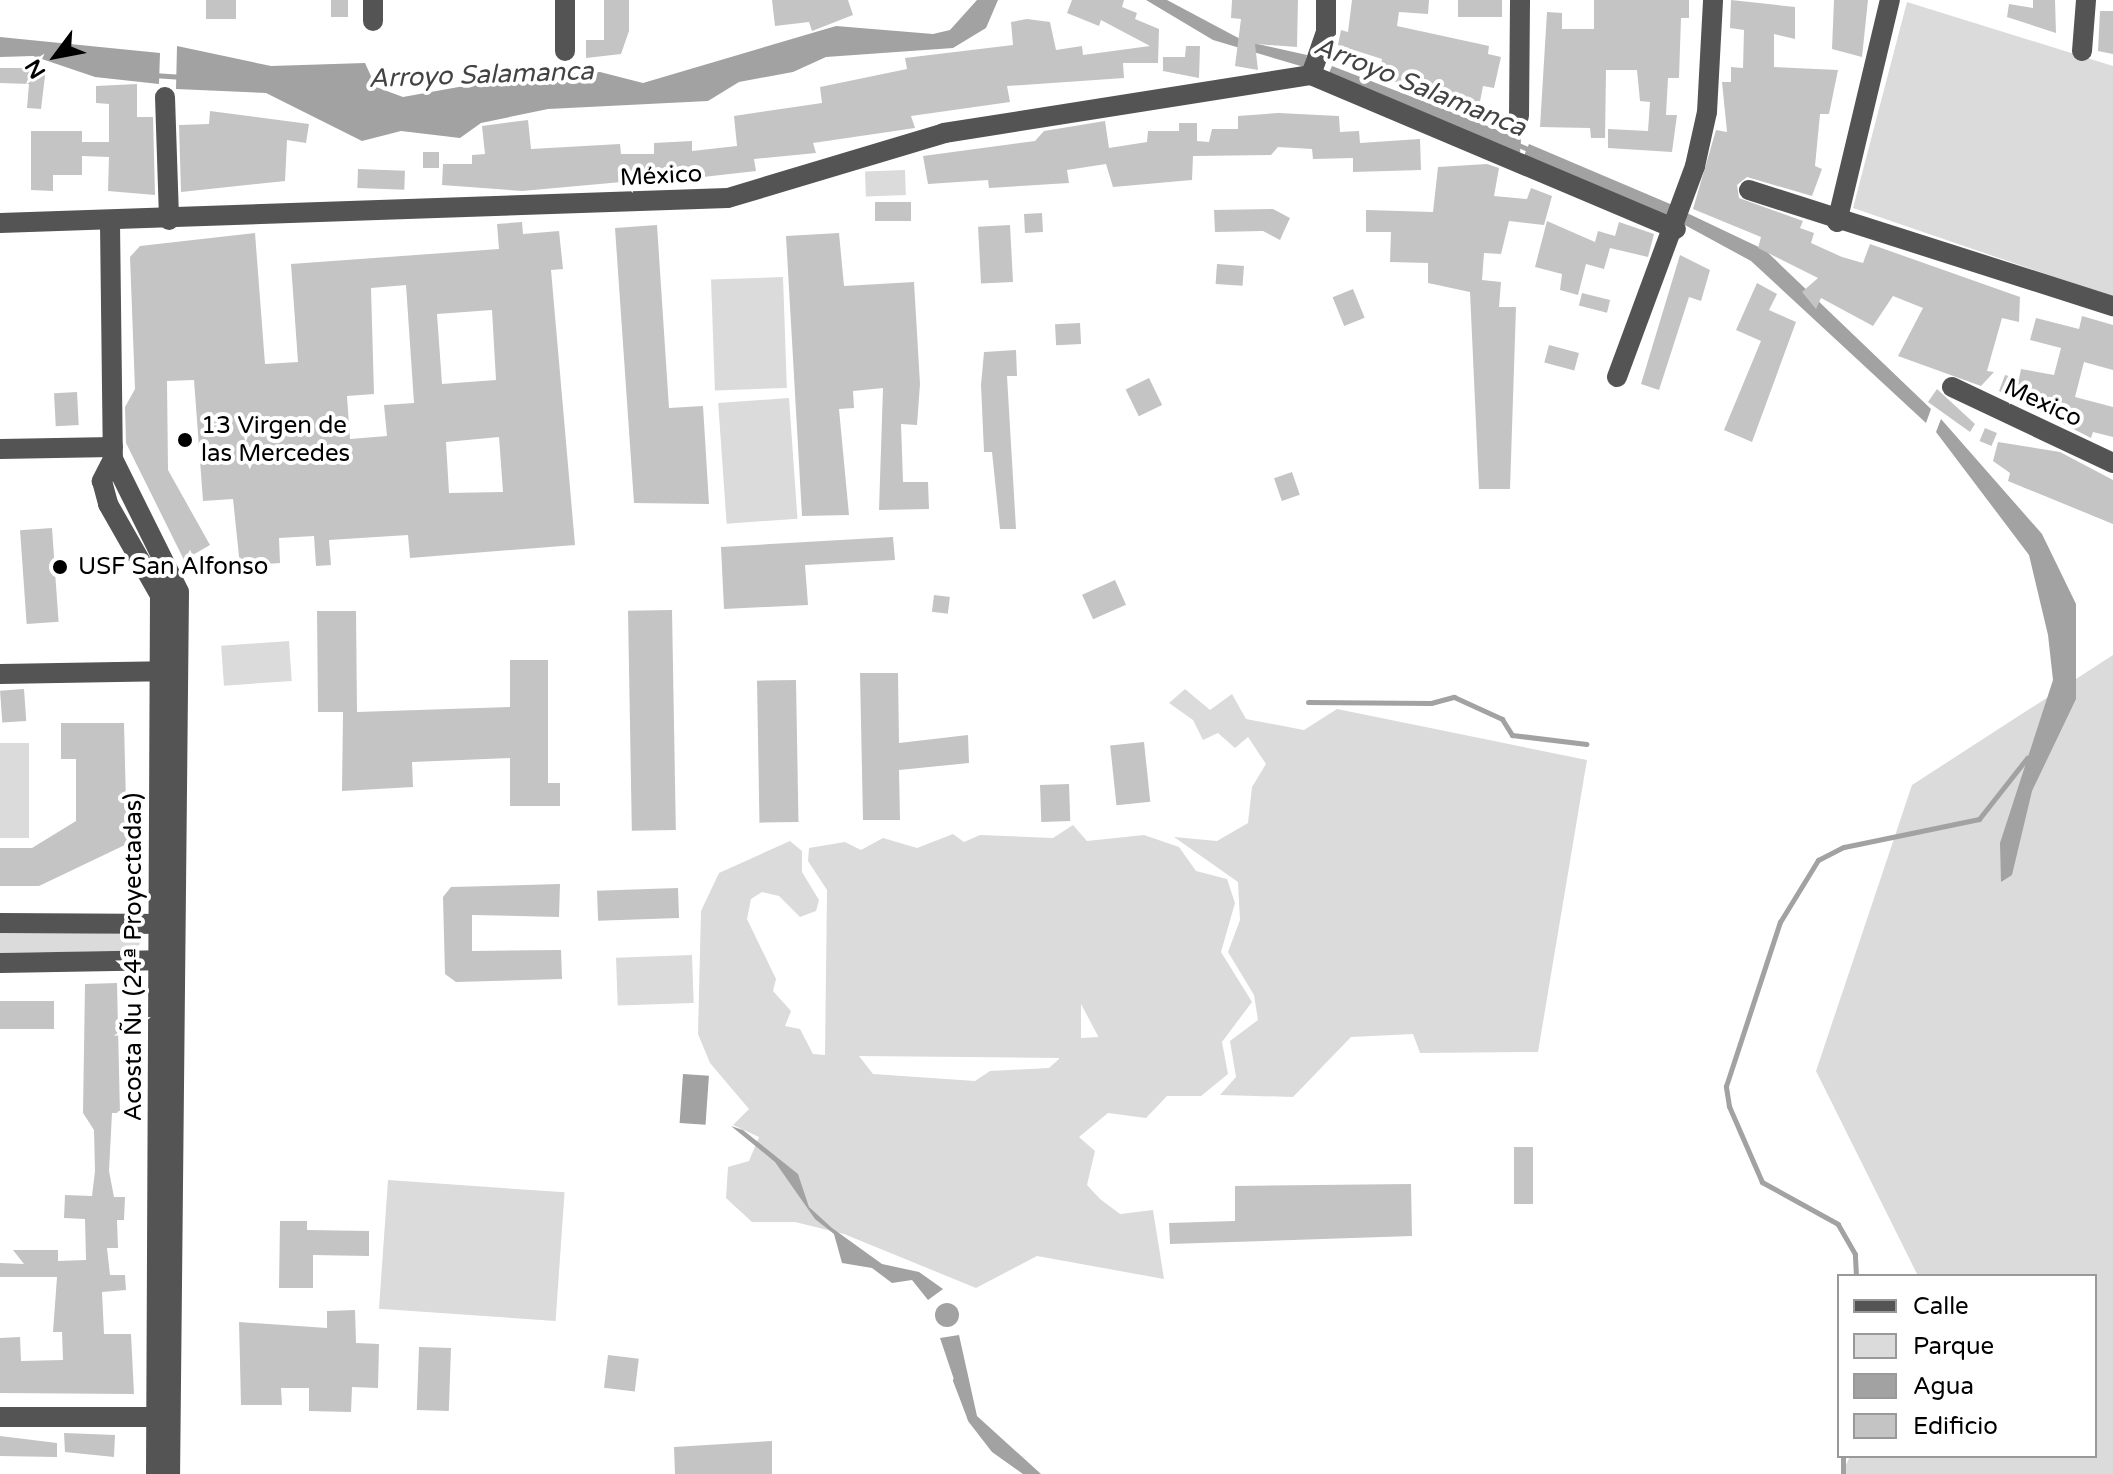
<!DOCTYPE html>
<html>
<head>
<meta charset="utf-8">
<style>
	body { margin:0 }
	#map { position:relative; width:2113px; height:1474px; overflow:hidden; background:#fff; font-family:"Varela Round",sans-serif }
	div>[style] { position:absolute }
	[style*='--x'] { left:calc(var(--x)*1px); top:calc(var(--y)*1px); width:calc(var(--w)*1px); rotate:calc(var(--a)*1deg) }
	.green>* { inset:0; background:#dbdbdb; transform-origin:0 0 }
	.water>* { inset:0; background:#a2a2a2; transform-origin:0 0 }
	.round { border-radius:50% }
	.stream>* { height:5px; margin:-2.5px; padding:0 2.5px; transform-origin:2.5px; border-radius:2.5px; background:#a2a2a2 }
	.building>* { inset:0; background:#c4c4c4; transform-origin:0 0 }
	.minor>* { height:20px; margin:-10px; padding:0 10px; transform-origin:10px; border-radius:10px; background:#545454 }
	.dots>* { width:22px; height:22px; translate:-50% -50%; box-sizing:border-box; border:4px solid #fff; border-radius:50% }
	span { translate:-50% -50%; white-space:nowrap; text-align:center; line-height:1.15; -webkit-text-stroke:8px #fff; paint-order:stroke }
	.street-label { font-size:24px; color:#000 }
	.poi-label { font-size:24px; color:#000 }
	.left { translate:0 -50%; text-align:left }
	.water-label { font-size:26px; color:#434343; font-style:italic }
	.legend { position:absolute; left:1837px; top:1274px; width:260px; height:184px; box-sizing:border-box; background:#fff; border:2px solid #999; margin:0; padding:10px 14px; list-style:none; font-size:24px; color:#000 }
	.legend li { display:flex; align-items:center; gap:16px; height:40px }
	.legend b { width:40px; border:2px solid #999 }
	.north { position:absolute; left:16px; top:16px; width:80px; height:80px; -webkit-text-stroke:6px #fff; paint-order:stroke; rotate:238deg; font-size:22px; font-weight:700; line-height:32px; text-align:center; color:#000 }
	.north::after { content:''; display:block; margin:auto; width:28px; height:36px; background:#000; clip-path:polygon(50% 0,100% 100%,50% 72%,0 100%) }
</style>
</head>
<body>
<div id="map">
	<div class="green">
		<div style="clip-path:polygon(1907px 2px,2113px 66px,2113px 297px,1853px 208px)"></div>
		<div style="left:905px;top:170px;width:25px;height:40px;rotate:88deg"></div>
		<div style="left:783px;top:277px;width:111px;height:72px;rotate:88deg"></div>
		<div style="left:789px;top:398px;width:121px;height:71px;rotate:86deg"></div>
		<div style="left:289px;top:641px;width:40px;height:68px;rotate:86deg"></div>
		<div style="clip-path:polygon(2113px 655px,2113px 1474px,1842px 1474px,1850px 1456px,2095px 1456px,2095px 1276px,1918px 1276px,1816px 1071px,1912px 785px)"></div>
		<div style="clip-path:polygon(1185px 689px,1210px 710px,1232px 694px,1246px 719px,1304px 730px,1337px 709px,1587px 760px,1538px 1052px,1420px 1053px,1413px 1034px,1351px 1037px,1293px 1097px,1220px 1095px,1236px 1077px,1230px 1041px,1258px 1020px,1254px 995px,1228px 952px,1240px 920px,1238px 882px,1174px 837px,1217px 841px,1248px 823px,1252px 787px,1266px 764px,1248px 737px,1235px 748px,1218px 733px,1203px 740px,1193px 720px,1169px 703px)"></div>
		<div style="left:0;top:743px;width:29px;height:95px"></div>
		<div style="clip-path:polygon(evenodd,1073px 825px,1087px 841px,1144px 835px,1179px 847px,1196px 871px,1227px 879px,1235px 903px,1221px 952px,1252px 1002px,1222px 1042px,1228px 1074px,1201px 1096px,1167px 1096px,1146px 1118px,1108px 1113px,1079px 1137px,1095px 1151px,1087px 1185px,1100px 1199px,1120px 1214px,1153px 1210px,1164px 1279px,1037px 1256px,976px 1288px,844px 1234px,795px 1222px,752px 1222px,726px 1198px,728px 1167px,749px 1161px,759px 1137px,733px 1125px,749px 1109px,710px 1063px,698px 1034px,701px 911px,719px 873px,790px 841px,802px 851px,802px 872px,819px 900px,816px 911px,800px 917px,779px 896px,762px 892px,751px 899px,747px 919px,776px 979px,773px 991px,791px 1011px,785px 1026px,800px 1029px,813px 1054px,825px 1055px,827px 890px,808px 861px,809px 848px,845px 842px,861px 850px,883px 838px,917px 848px,953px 834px,964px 842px,980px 835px,1053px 838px,1073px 825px,1081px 1004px,1098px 1036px,1098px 1037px,1081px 1038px,1081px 1004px,1073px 825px,859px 1056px,1059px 1058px,1059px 1059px,1049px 1068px,990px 1071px,975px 1081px,873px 1074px,859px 1056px)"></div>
		<div style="clip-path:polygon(0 931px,137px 934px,140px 944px,131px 951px,0 953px)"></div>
		<div style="left:692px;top:955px;width:48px;height:76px;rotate:88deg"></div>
		<div style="left:388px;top:1180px;width:177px;height:129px;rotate:4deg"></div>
	</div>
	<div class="water">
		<div style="clip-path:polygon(977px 0,998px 0,986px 28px,953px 48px,826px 57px,793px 72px,739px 82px,708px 101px,548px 109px,481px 123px,460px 138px,401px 131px,362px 141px,266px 93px,176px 89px,177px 46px,271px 66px,365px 63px,376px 87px,403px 97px,526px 75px,600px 72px,643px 83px,836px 26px,933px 34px,950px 30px)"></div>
		<div style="clip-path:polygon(1146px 0,1167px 0,1244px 41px,1307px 55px,1304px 67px,1213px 40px)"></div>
		<div style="clip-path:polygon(0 37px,160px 53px,159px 84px,95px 77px,33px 56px,0 57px)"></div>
		<div style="clip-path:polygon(1332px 66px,1521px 139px,1520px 154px,1328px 75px)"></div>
		<div style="left:1529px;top:144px;width:163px;height:12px;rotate:23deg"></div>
		<div style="clip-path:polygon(1687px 213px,1765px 250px,1931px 409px,1926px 423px,1751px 261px,1683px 224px)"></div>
		<div style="clip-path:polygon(1941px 419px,2042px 534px,2076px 604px,2076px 699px,2032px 791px,2012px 875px,2001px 882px,2000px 843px,2053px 680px,2048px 635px,2029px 555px,1936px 432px)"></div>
		<div style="left:683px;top:1074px;width:26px;height:49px;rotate:4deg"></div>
		<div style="clip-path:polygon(731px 1126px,743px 1130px,798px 1174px,809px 1207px,832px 1228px,882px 1264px,919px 1272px,943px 1289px,928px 1300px,912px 1280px,892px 1283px,872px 1268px,842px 1263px,834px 1234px,815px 1219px,775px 1162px)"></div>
		<div class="round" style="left:935px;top:1303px;width:24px;height:24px"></div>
		<div style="clip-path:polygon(959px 1335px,977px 1416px,1041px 1474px,1023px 1474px,992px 1452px,968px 1421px,940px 1338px)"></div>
	</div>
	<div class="stream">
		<div style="--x:153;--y:75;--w:30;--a:4"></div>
		<div style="--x:1514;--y:143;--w:22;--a:24"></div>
		<div style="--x:1308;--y:702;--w:123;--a:0.5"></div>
		<div style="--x:1431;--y:703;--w:24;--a:-15"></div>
		<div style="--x:1454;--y:697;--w:53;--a:24.6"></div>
		<div style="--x:1502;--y:719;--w:19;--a:58"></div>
		<div style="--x:1512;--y:735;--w:75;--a:6.9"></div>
		<div style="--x:1856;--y:1276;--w:22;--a:-93"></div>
		<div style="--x:1855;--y:1254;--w:34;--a:-120"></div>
		<div style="--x:1838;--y:1224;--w:87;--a:-151.1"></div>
		<div style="--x:1762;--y:1182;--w:83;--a:-113.5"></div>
		<div style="--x:1729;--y:1106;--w:20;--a:-99"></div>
		<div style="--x:1726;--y:1086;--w:173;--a:-71.8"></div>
		<div style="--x:1780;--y:922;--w:73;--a:-58.5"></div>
		<div style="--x:1818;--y:860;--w:29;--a:-27"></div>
		<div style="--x:1844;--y:847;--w:138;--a:-11.7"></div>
		<div style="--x:1979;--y:819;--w:78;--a:-51.8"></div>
		<div style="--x:955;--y:1380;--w:33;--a:69"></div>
		<div style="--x:1843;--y:1474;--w:18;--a:-90"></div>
	</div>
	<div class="building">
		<div style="left:206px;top:0;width:30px;height:19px"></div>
		<div style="left:331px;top:0;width:17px;height:17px"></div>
		<div style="clip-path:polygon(604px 0,629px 0,629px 31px,621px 54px,586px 58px,586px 40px,604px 40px)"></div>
		<div style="clip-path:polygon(772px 0,848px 0,853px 15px,812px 31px,809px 22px,775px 26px)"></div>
		<div style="clip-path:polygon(1072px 0,1124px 0,1122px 7px,1137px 13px,1135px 19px,1159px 29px,1158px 63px,1123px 63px,1124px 78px,1007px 86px,1010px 102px,911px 116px,915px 128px,813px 143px,816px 153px,754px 159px,756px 171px,703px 177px,684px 174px,683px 167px,643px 170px,644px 180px,522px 191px,442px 185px,443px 164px,472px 164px,472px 155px,485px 154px,482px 126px,528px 120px,531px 149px,620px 144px,621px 154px,654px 154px,654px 143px,692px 141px,692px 151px,737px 146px,734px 116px,822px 103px,820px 87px,907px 69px,905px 58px,1013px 45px,1011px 22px,1027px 19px,1050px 22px,1056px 50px,1082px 46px,1083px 55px,1150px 46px,1101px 20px,1099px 26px,1067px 13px)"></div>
		<div style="clip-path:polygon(1232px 0,1298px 0,1297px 47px,1255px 44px,1258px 70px,1235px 66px,1241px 19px,1231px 18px)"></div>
		<div style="clip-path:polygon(1352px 0,1429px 0,1428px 14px,1399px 12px,1397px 26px,1489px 46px,1488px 54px,1501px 57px,1494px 88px,1483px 86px,1478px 112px,1423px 95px,1425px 87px,1379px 79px,1382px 59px,1338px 45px,1341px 30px,1348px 32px)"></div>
		<div style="left:1458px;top:0;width:44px;height:17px"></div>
		<div style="clip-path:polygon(1594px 0,1689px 0,1689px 18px,1681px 18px,1679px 78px,1668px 78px,1666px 115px,1677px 115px,1672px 152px,1608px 148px,1608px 129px,1648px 131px,1650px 102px,1640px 101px,1637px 70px,1606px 70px,1605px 138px,1591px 138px,1590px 128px,1540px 127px,1547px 12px,1562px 13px,1562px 29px,1594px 29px)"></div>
		<div style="clip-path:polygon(1731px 0,1795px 7px,1795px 39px,1774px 34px,1774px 67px,1838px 70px,1829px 114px,1820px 114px,1815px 166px,1822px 169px,1812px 196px,1747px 177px,1737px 185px,1739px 198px,1803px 221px,1800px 228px,1814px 233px,1811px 243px,1842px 257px,1863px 263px,1870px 244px,2020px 297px,2019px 322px,2002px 318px,1987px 371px,1994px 372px,1981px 386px,1898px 356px,1923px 308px,1893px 296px,1873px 326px,1821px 298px,1816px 309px,1802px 292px,1818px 278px,1758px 248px,1761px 237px,1693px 209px,1716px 130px,1727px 132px,1722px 82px,1731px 82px,1731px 67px,1743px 68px,1744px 30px,1730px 28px)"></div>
		<div style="clip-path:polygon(1834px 0,1868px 0,1862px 57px,1832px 49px)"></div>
		<div style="clip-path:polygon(2033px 0,2055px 0,2056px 33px,2007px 17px,2009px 4px,2033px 8px)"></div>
		<div style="clip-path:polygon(2100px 11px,2113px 11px,2113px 54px,2098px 51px)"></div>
		<div style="clip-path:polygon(1186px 46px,1200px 46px,1199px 78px,1163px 71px,1163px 57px,1185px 57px)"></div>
		<div style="clip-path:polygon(0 68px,46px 68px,41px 109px,27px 108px,29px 84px,0 83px)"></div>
		<div style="clip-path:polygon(137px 84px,137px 117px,153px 117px,155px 195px,108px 191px,109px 157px,82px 156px,82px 175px,53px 175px,53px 191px,31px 190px,31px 131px,82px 131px,82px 142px,109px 142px,109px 104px,96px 103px,96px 86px)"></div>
		<div style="clip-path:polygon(210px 111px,309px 124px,306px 143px,287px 140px,285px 181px,181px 192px,179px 125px,209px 124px)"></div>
		<div style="clip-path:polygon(1278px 113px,1339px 116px,1340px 132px,1359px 131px,1360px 143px,1420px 139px,1421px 170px,1353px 172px,1353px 158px,1313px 159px,1312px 149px,1278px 147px,1271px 155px,1193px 156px,1192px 180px,1113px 187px,1106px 164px,1067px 170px,1069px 183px,989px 188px,988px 180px,928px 184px,923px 156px,1035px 141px,1044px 131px,1105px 121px,1109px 148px,1147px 142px,1148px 131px,1179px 131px,1179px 123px,1197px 123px,1197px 141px,1209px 142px,1212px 129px,1238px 129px,1238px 116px)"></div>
		<div style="left:423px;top:152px;width:16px;height:16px"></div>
		<div style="clip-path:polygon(1487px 164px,1499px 168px,1494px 196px,1527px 199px,1531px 188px,1552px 196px,1544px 225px,1509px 221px,1501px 254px,1484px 253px,1482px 280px,1501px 282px,1499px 307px,1516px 307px,1510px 489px,1479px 489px,1470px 292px,1428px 283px,1428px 263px,1390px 262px,1391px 232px,1366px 232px,1366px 210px,1433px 212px,1438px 167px)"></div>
		<div style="left:358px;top:169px;width:47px;height:19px;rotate:2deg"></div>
		<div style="left:911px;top:202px;width:19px;height:36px;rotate:90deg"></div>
		<div style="clip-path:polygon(1273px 209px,1290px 218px,1280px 240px,1263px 231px,1215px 232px,1214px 210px)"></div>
		<div style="left:1042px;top:213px;width:19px;height:18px;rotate:87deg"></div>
		<div style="clip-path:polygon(1547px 221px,1595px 242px,1598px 231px,1615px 236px,1619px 222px,1654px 234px,1648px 257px,1610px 248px,1604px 269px,1586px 264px,1578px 295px,1560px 290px,1562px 274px,1535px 267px)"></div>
		<div style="clip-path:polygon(evenodd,522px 222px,523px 234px,559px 231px,563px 269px,551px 270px,575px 545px,410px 558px,408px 535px,329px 540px,331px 565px,316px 566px,314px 536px,279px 538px,280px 563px,240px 566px,233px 499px,203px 501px,194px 380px,167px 381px,168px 470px,210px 545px,184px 560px,126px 443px,125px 407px,135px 389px,130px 257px,140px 246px,255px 233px,265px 364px,298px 362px,291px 264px,499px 249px,497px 224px,522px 222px,406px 285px,414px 403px,384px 405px,387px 436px,350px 439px,347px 396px,374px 394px,371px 288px,406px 285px,522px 222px,492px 310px,496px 380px,442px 384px,437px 314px,492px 310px,522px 222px,499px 437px,503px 492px,449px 493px,446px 442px,499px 437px)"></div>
		<div style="clip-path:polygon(657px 225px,669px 408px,703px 406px,709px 504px,634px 503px,615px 228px)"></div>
		<div style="left:1010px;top:225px;width:57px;height:32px;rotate:87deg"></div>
		<div style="clip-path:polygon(839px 233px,844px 286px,914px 282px,920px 384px,917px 425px,901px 424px,903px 482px,928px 482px,929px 509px,879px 510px,883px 388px,853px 391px,854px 408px,839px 409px,849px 515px,802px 516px,786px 236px)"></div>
		<div style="clip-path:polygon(1680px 255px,1710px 270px,1701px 301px,1689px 297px,1659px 390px,1641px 384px)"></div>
		<div style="left:1217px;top:264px;width:27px;height:20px;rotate:4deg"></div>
		<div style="clip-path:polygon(1757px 283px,1777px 294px,1769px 310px,1796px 322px,1752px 442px,1724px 430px,1761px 341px,1736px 330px)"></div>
		<div style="left:1353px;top:289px;width:31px;height:22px;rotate:68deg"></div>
		<div style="left:1582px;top:293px;width:29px;height:13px;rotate:14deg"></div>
		<div style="clip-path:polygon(2082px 316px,2113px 325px,2113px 370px,2084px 362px,2075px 397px,2113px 407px,2113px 437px,2093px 432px,2091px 438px,1999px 391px,2005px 375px,2019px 379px,2021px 369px,2054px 375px,2061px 348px,2030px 340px,2036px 318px,2079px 329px)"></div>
		<div style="left:1080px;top:323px;width:21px;height:25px;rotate:87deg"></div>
		<div style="left:1549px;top:345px;width:31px;height:18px;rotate:15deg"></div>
		<div style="clip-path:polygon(1016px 350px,1017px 376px,1007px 376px,1016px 529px,1000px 529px,992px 452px,984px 452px,981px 385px,984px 352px)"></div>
		<div style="left:1149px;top:378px;width:30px;height:26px;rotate:64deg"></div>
		<div style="clip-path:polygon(1937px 389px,1975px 424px,1970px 432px,1928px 402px)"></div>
		<div style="left:77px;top:392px;width:33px;height:23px;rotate:87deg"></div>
		<div style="left:1985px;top:428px;width:13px;height:14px;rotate:23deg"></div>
		<div style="clip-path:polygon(1998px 442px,2060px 452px,2113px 480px,2113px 524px,2008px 481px,2010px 473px,1993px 461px)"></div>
		<div style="left:1292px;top:472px;width:24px;height:19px;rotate:71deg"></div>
		<div style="left:52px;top:528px;width:94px;height:32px;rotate:86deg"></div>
		<div style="clip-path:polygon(893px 537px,895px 560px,805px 565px,808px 605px,724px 609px,721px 547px)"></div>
		<div style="left:1115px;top:580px;width:27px;height:36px;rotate:66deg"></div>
		<div style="left:934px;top:595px;width:16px;height:17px;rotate:7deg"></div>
		<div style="left:672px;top:610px;width:220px;height:44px;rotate:89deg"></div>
		<div style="clip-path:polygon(317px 611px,356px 611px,357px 712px,510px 707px,510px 660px,548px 660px,548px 783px,560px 783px,560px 806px,510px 806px,510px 758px,412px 762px,413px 787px,342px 791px,343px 712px,318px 712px)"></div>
		<div style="clip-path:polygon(860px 673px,898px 673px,899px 743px,968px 735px,969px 763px,899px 770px,900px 820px,863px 820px)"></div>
		<div style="left:796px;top:680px;width:142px;height:39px;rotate:89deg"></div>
		<div style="left:24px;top:689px;width:32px;height:24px;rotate:86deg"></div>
		<div style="clip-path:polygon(61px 723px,124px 723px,127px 844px,39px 886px,0 886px,0 848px,32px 848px,76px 821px,76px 759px,61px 759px)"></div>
		<div style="left:1144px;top:742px;width:60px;height:34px;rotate:84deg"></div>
		<div style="left:1069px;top:784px;width:37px;height:29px;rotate:88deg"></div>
		<div style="clip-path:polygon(560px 884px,559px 917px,472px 915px,472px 951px,561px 950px,562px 979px,456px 982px,445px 974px,443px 897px,451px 887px)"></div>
		<div style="left:678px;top:888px;width:30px;height:81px;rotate:88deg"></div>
		<div style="clip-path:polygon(117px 983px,120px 1113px,112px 1113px,109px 1171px,114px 1197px,125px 1197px,124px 1220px,117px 1220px,118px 1248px,107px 1248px,110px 1275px,125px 1275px,126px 1290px,102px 1292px,104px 1334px,131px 1334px,134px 1394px,0 1393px,0 1338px,20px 1337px,21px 1361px,63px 1360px,62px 1332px,53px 1332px,57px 1277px,0 1277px,0 1263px,24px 1264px,13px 1250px,58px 1250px,58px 1261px,86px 1260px,85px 1219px,64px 1218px,65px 1195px,92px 1196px,95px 1171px,94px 1130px,83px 1113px,85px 984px)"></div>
		<div style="left:0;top:1001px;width:54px;height:28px"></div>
		<div style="left:1514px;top:1147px;width:19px;height:57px"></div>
		<div style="clip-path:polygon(1411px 1184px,1412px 1236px,1170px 1244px,1169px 1223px,1235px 1221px,1235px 1186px)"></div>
		<div style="clip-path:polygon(280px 1221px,307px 1221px,307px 1230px,369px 1231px,369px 1256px,313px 1255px,313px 1288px,279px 1288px)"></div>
		<div style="clip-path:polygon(355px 1310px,356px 1343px,379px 1344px,378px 1388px,352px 1387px,351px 1412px,309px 1411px,309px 1388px,281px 1388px,282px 1405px,241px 1405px,239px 1322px,327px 1328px,327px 1311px)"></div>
		<div style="left:419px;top:1347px;width:32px;height:63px;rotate:2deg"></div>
		<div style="left:608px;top:1355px;width:31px;height:33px;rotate:7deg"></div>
		<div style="clip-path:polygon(64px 1433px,115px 1435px,114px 1457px,65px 1452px)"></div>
		<div style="clip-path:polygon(0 1436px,57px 1443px,57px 1457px,0 1456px)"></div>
		<div style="clip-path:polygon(772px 1441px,772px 1474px,675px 1474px,674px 1447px)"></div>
	</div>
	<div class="minor">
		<div style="--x:565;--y:0;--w:51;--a:90"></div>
		<div style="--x:373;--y:21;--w:21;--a:-90"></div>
		<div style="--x:2082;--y:51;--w:51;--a:-85.5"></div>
		<div style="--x:1311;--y:75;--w:396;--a:22.9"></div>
		<div style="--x:1311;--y:75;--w:46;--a:-70.8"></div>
		<div style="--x:1326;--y:32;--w:32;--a:-90"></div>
		<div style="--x:165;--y:97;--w:123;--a:88.1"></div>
		<div style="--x:1519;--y:116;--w:116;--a:-89.5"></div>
		<div style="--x:1749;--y:190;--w:382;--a:17.7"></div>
		<div style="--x:1837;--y:222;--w:228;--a:-76.6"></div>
		<div style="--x:0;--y:223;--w:728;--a:-1.97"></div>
		<div style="--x:728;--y:198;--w:226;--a:-16.7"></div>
		<div style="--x:944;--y:133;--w:372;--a:-9"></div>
		<div style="--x:110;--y:223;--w:236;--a:89.3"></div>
		<div style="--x:113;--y:459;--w:148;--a:63.6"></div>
		<div style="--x:179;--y:592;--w:882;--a:90.58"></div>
		<div style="--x:1617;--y:377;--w:225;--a:-69.7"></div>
		<div style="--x:1695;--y:166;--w:55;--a:-77.5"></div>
		<div style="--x:1707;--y:112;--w:112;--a:-86.9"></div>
		<div style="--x:1952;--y:387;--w:178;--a:25.3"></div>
		<div style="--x:0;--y:449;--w:113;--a:-1"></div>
		<div style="--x:113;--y:459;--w:25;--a:117"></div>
		<div style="--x:102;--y:481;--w:24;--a:75"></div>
		<div style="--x:108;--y:504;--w:105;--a:60.3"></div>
		<div style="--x:160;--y:595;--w:879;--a:90.26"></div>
		<div style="--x:0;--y:674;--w:176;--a:-1"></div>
		<div style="--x:0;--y:923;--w:171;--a:0.3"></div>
		<div style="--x:0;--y:963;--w:172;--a:-1"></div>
		<div style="--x:0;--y:1417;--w:168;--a:0"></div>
	</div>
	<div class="dots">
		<div style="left:185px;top:440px;background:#000"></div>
		<div style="left:60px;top:567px;background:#000"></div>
	</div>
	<div class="street-label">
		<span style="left:661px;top:176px;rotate:-3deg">México</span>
		<span style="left:2043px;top:403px;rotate:25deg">Mexico</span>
		<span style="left:134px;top:957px;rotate:-90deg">Acosta Ñu (24ª Proyectadas)</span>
	</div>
	<div class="poi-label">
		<span class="left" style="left:201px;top:440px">13 Virgen de<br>las Mercedes</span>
		<span class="left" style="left:78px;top:567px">USF San Alfonso</span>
	</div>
	<div class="water-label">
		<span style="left:481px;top:75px;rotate:-2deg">Arroyo Salamanca</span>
		<span style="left:1420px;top:87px;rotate:22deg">Arroyo Salamanca</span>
	</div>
	<ul class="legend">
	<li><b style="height:10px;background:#545454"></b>Calle</li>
	<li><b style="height:22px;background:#dbdbdb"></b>Parque</li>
	<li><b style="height:22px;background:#a2a2a2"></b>Agua</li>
	<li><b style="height:22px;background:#c4c4c4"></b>Edificio</li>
	</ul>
	<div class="north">N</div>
</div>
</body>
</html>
